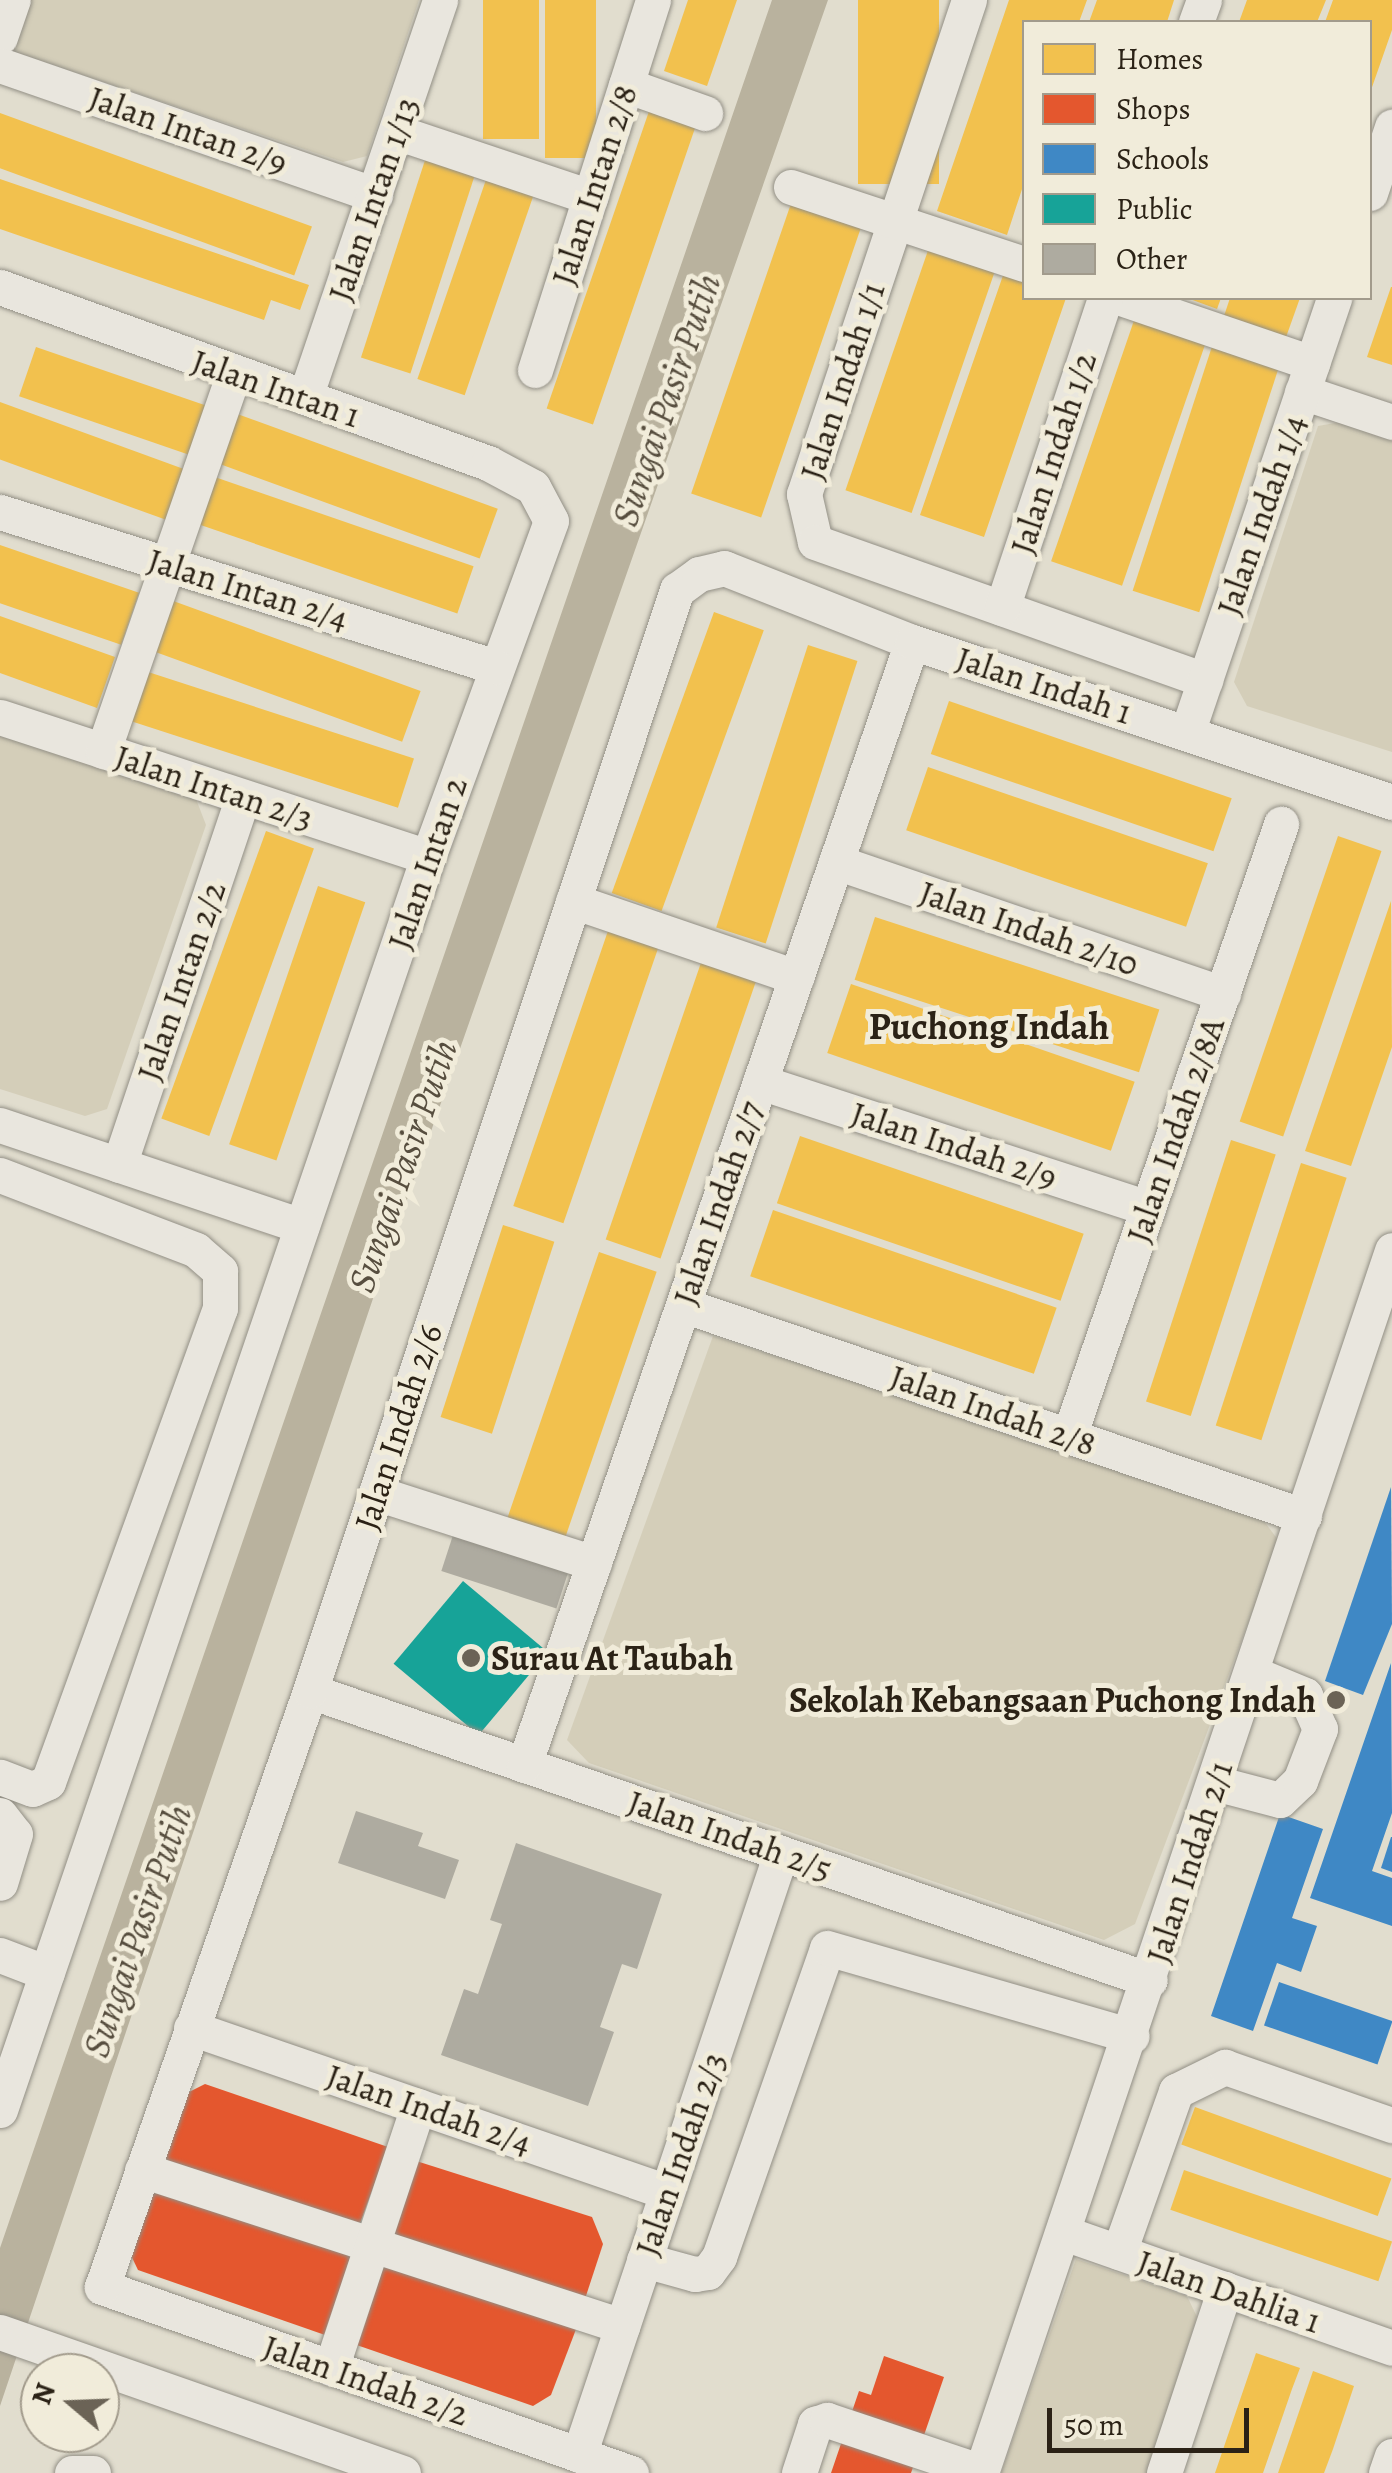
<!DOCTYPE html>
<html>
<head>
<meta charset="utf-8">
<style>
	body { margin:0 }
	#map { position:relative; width:1392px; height:2473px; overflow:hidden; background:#e1ddce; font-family:Alegreya,serif }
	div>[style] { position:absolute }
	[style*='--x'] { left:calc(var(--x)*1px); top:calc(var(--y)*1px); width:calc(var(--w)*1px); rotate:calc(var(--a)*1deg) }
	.green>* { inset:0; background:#d4ceb9 }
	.water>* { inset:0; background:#b9b29e }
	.homes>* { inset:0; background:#f2c14e; transform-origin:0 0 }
	.shops>* { inset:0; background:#e4572e }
	.schools>* { inset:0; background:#3f88c5; transform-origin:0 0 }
	.public>* { inset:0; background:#17a398; transform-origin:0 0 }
	.building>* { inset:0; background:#aeaba0; transform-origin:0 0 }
	.roads { filter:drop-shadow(0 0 2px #928f85) drop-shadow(0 0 2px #928f85) }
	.minor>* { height:35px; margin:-17.5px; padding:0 17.5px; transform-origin:17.5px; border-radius:17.5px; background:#e9e6de }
	.dots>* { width:28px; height:28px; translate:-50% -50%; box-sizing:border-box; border:5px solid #f1ecda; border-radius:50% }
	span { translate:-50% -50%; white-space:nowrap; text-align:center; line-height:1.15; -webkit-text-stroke:10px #f1ecda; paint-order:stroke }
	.street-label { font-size:35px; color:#2b2216 }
	.poi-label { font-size:35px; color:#2b2216; font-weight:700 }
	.left { translate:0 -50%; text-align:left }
	.right { translate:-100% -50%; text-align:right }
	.water-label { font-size:38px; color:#574e3f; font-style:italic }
	.neighbourhood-label { font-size:38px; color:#2b2216; font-weight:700 }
	.legend { position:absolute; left:1022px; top:20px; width:350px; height:280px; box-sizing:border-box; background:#f1ecda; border:2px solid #a29b8c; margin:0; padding:12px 18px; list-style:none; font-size:30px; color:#2b2216 }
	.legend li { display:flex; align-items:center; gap:20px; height:50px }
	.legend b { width:50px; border:2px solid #a29b8c }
	.north { position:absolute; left:20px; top:2353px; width:100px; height:100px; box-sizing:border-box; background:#f1ecda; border:2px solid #a29b8c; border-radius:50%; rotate:289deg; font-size:28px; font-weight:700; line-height:40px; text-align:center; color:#2b2216 }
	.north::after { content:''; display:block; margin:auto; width:35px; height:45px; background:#6b6356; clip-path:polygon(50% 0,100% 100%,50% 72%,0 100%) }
	.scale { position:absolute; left:1047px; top:2408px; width:202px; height:45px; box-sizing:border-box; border:5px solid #2b2216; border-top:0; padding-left:12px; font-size:30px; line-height:35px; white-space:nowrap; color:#2b2216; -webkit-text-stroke:8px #f1ecda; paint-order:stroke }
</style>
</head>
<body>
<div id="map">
	<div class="green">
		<div style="clip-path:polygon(26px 0,419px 0,367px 156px,343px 162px,11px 51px)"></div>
		<div style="clip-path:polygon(1352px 420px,1392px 433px,1392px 752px,1247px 706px,1234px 682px,1318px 426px)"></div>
		<div style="clip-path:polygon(0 733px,196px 799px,206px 825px,107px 1109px,85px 1116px,0 1089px)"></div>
		<div style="clip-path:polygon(713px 1336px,1257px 1512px,1279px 1541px,1135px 1924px,1104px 1940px,589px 1763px,567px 1740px)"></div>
		<div style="clip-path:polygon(1076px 2259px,1187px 2296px,1197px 2317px,1147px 2473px,1001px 2473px)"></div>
	</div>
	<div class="water">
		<div style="clip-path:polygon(772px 0,828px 0,389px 1251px,0 2406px,0 2248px)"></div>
	</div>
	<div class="homes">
		<div style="left:483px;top:0;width:56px;height:139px"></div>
		<div style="left:545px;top:0;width:51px;height:158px"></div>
		<div style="clip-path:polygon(688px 0,737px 0,707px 86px,664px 71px)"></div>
		<div style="left:858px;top:0;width:81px;height:184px"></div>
		<div style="clip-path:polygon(1009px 0,1087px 0,1079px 22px,1024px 22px,1024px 183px,1007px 235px,937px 211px)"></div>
		<div style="clip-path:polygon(1097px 0,1174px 0,1167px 22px,1089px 22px)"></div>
		<div style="clip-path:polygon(1247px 0,1326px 0,1317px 22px,1239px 22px)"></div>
		<div style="clip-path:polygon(1333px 0,1392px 0,1392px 30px,1370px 93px,1370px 22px,1325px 22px)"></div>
		<div style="left:657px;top:88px;width:49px;height:339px;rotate:19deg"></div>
		<div style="left:0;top:113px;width:332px;height:52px;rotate:20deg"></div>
		<div style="left:428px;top:151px;width:52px;height:217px;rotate:18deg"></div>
		<div style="left:489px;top:171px;width:50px;height:220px;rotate:19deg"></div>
		<div style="clip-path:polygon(0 179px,309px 285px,300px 310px,271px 300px,264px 320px,0 229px)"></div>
		<div style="left:796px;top:189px;width:74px;height:322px;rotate:19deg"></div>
		<div style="left:934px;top:233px;width:70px;height:272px;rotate:19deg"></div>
		<div style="clip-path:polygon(1008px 261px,1024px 267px,1024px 298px,1066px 298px,984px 537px,920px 515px)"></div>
		<div style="clip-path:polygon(1391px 287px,1392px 287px,1392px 365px,1367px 357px)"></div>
		<div style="clip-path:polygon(1187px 298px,1221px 298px,1217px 309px)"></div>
		<div style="clip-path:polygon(1230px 298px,1300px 298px,1285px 340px,1223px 319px)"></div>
		<div style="left:1139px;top:306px;width:75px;height:270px;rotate:19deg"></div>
		<div style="left:1217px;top:331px;width:70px;height:273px;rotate:18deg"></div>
		<div style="left:36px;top:347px;width:182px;height:52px;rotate:19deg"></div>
		<div style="left:0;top:402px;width:197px;height:54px;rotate:20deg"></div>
		<div style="left:229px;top:411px;width:286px;height:53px;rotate:20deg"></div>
		<div style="left:206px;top:474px;width:283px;height:50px;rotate:19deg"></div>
		<div style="left:0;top:545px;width:147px;height:55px;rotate:19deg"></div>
		<div style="left:165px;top:598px;width:272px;height:54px;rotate:20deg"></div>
		<div style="left:714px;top:612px;width:53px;height:299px;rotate:20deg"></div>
		<div style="clip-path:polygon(0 616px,115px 657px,97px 708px,0 673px)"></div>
		<div style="left:808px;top:645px;width:52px;height:297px;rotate:18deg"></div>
		<div style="left:142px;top:670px;width:286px;height:52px;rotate:18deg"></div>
		<div style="left:949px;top:701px;width:299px;height:56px;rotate:19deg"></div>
		<div style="left:928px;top:767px;width:296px;height:67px;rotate:19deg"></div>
		<div style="left:266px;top:831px;width:51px;height:306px;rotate:20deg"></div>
		<div style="left:1338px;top:836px;width:46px;height:302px;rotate:19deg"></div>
		<div style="left:318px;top:886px;width:50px;height:273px;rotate:19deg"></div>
		<div style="clip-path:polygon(1391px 901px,1392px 1047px,1351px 1166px,1305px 1151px)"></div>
		<div style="left:875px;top:917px;width:299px;height:66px;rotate:18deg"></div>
		<div style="left:609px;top:928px;width:53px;height:294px;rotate:19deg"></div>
		<div style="left:704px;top:954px;width:58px;height:302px;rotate:19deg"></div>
		<div style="left:851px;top:984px;width:300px;height:73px;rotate:19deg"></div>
		<div style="left:800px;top:1136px;width:300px;height:71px;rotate:19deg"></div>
		<div style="left:1231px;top:1140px;width:47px;height:275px;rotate:18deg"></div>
		<div style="left:1301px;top:1163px;width:48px;height:276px;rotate:18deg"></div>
		<div style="left:773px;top:1210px;width:300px;height:70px;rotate:19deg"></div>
		<div style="left:503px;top:1225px;width:54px;height:202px;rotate:18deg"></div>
		<div style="left:599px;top:1252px;width:61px;height:284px;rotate:19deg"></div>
		<div style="left:1195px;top:2107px;width:209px;height:40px;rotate:20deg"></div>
		<div style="left:1184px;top:2170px;width:220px;height:42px;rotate:19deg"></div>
		<div style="clip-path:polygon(1256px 2353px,1300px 2368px,1292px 2389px,1263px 2473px,1215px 2473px)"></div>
		<div style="clip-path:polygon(1313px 2371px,1354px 2386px,1333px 2449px,1324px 2473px,1278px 2473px)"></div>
	</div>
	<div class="shops">
		<div style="clip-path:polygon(205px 2084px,388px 2147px,359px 2226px,160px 2159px,179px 2097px)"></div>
		<div style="clip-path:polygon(410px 2159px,592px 2217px,603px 2244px,583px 2305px,383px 2233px)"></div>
		<div style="clip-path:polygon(152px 2181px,355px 2249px,325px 2335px,138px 2270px,127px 2247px)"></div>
		<div style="clip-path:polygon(377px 2254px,578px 2324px,551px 2395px,533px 2406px,348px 2342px)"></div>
		<div style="clip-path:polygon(884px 2356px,944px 2377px,911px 2473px,831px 2473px,859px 2391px,871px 2395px)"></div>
	</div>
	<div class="schools">
		<div style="clip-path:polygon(1391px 1487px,1392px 1624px,1363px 1695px,1325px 1681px)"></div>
		<div style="clip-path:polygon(1391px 1663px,1392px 1813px,1372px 1871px,1392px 1878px,1392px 1926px,1310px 1898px)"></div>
		<div style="clip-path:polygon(1280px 1814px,1323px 1829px,1292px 1918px,1317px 1926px,1301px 1972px,1277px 1963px,1253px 2031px,1211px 2016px)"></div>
		<div style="clip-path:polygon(1391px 1837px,1392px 1837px,1392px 1872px,1381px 1868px)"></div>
		<div style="left:1279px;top:1982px;width:120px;height:46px;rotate:19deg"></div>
	</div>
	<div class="public">
		<div style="left:463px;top:1581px;width:111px;height:108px;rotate:40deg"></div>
	</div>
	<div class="building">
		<div style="left:454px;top:1532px;width:121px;height:41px;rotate:18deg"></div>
		<div style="clip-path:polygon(356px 1811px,423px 1833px,418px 1846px,459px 1860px,445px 1899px,338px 1863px)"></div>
		<div style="clip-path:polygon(516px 1843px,662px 1894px,637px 1969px,622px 1964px,600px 2027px,614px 2032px,588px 2106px,441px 2055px,464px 1989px,478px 1994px,502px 1924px,490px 1920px)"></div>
	</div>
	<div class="roads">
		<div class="minor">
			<div style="--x:969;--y:0;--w:521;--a:108.47"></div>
			<div style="--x:804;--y:494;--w:49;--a:77.1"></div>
			<div style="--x:815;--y:542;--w:414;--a:19.5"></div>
			<div style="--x:1196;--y:22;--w:23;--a:-70"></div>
			<div style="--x:0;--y:37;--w:39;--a:-71"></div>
			<div style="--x:0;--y:65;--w:397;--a:19.1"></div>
			<div style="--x:626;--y:85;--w:84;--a:19.5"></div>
			<div style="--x:396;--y:132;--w:205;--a:18.5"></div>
			<div style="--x:791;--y:187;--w:245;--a:18.3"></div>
			<div style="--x:1370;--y:193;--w:70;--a:-71.6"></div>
			<div style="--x:0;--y:287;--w:519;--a:19.83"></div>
			<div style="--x:488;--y:463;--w:51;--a:28.1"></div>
			<div style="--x:533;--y:487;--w:38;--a:62"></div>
			<div style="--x:551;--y:521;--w:358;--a:110.1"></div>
			<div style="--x:428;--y:857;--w:1324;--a:108.86"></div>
			<div style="--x:1121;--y:298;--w:202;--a:18.8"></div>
			<div style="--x:535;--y:370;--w:388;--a:-72.3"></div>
			<div style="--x:1302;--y:392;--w:95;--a:18.4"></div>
			<div style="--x:305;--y:397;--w:419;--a:-71.2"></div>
			<div style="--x:0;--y:512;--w:520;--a:17.35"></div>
			<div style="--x:1002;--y:608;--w:327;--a:-71.6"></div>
			<div style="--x:0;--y:717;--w:450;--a:18.1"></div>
			<div style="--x:1187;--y:733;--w:459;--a:-71.3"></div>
			<div style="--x:103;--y:751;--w:398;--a:-70.9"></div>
			<div style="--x:836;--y:862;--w:409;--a:18.8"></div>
			<div style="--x:573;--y:901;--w:236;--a:18.8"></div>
			<div style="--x:760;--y:1082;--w:408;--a:18"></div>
			<div style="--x:0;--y:1125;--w:318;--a:18.5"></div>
			<div style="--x:119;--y:1165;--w:388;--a:-71.4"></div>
			<div style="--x:0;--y:1175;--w:210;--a:20.9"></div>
			<div style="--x:196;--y:1250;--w:32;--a:41"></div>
			<div style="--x:220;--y:1271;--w:37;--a:90"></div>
			<div style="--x:220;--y:1308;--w:504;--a:109.94"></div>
			<div style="--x:48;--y:1782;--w:17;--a:156"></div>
			<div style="--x:32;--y:1789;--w:34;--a:-159"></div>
			<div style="--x:683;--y:1305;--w:656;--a:18.77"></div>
			<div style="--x:1069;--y:1436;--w:648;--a:-70.89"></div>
			<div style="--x:376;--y:1493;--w:229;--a:17.8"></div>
			<div style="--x:310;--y:1691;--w:888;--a:18.99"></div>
			<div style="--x:524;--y:1765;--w:1188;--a:-70.94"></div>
			<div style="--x:1215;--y:1783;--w:67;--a:14.7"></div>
			<div style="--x:1280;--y:1800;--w:28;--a:-44"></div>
			<div style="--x:1300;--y:1781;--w:56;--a:-69"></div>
			<div style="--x:1320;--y:1729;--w:37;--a:-114"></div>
			<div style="--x:1305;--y:1695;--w:57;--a:-157.5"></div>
			<div style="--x:0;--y:1815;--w:24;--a:52"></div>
			<div style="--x:15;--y:1834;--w:51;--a:107"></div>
			<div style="--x:0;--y:1955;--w:50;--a:21"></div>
			<div style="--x:191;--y:2028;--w:503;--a:19.01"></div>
			<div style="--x:142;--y:2170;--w:505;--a:18"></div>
			<div style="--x:1067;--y:2234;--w:344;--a:19.3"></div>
			<div style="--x:1119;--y:2252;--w:171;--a:-70.5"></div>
			<div style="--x:1176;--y:2091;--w:55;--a:-26.1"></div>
			<div style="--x:1225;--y:2067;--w:177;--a:19.2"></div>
			<div style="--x:644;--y:2260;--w:53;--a:15.4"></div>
			<div style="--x:695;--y:2274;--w:13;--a:-9"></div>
			<div style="--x:708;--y:2272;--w:19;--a:-54"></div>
			<div style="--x:719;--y:2257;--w:327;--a:-70.7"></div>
			<div style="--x:827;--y:1948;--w:317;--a:16.1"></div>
			<div style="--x:0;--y:2332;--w:427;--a:19.3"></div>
			<div style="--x:331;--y:2368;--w:276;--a:-71.6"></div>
			<div style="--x:579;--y:2455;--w:635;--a:-71.45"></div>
			<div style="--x:72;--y:2473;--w:21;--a:0"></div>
			<div style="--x:631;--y:2473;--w:561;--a:-160.63"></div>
			<div style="--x:102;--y:2287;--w:631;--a:-70.76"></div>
			<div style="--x:310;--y:1691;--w:1161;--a:-71.57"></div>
			<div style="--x:677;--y:590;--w:27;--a:-36"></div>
			<div style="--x:699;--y:574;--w:26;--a:-13"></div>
			<div style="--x:724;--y:568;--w:202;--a:21.5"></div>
			<div style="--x:912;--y:642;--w:506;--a:18.43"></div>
			<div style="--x:799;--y:2473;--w:52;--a:-71.9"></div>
			<div style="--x:815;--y:2424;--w:13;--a:-18"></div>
			<div style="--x:827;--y:2420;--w:163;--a:18.5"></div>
			<div style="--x:981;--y:2473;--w:1290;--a:-71.42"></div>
			<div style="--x:1164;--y:2473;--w:194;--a:-71.7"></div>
			<div style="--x:1386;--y:2473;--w:18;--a:-71"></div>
		</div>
	</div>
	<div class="dots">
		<div style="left:471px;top:1658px;background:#6b6356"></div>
		<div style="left:1336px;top:1700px;background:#6b6356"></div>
	</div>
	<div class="street-label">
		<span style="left:188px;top:130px;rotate:19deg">Jalan Intan 2/9</span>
		<span style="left:594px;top:185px;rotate:-72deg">Jalan Intan 2/8</span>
		<span style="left:373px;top:199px;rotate:-71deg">Jalan Intan 1/13</span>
		<span style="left:842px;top:381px;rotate:-72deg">Jalan Indah 1/1</span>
		<span style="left:276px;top:388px;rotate:19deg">Jalan Intan 1</span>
		<span style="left:1053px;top:453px;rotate:-72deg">Jalan Indah 1/2</span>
		<span style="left:1261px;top:515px;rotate:-71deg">Jalan Indah 1/4</span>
		<span style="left:248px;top:589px;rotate:17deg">Jalan Intan 2/4</span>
		<span style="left:1044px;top:685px;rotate:18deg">Jalan Indah 1</span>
		<span style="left:214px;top:787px;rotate:18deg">Jalan Intan 2/3</span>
		<span style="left:427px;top:863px;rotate:-71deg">Jalan Intan 2</span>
		<span style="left:1029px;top:928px;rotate:19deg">Jalan Indah 2/10</span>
		<span style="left:181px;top:981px;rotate:-71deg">Jalan Intan 2/2</span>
		<span style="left:1175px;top:1130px;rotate:-71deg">Jalan Indah 2/8A</span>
		<span style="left:954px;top:1145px;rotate:18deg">Jalan Indah 2/9</span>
		<span style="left:718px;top:1203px;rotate:-71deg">Jalan Indah 2/7</span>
		<span style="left:993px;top:1410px;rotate:19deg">Jalan Indah 2/8</span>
		<span style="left:398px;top:1427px;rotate:-72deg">Jalan Indah 2/6</span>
		<span style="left:730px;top:1835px;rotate:19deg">Jalan Indah 2/5</span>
		<span style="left:1189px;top:1862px;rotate:-72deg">Jalan Indah 2/1</span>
		<span style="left:429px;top:2109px;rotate:19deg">Jalan Indah 2/4</span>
		<span style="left:680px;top:2154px;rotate:-71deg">Jalan Indah 2/3</span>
		<span style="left:1229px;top:2291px;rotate:19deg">Jalan Dahlia 1</span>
		<span style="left:366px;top:2380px;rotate:19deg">Jalan Indah 2/2</span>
	</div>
	<div class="poi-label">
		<span class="left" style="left:491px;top:1658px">Surau At Taubah</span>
		<span class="right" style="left:1316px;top:1700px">Sekolah Kebangsaan Puchong Indah</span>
	</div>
	<div class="water-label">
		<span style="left:667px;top:400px;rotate:-71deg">Sungai Pasir Putih</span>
		<span style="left:403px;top:1166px;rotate:-71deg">Sungai Pasir Putih</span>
		<span style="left:138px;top:1931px;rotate:-71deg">Sungai Pasir Putih</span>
	</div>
	<div class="neighbourhood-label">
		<span style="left:989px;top:1027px">Puchong Indah</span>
	</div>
	<ul class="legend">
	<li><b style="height:28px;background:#f2c14e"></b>Homes</li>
	<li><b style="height:28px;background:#e4572e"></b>Shops</li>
	<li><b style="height:28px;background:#3f88c5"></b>Schools</li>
	<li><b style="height:28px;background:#17a398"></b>Public</li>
	<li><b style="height:28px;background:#aeaba0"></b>Other</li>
	</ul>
	<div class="north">N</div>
	<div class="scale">50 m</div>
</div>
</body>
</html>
